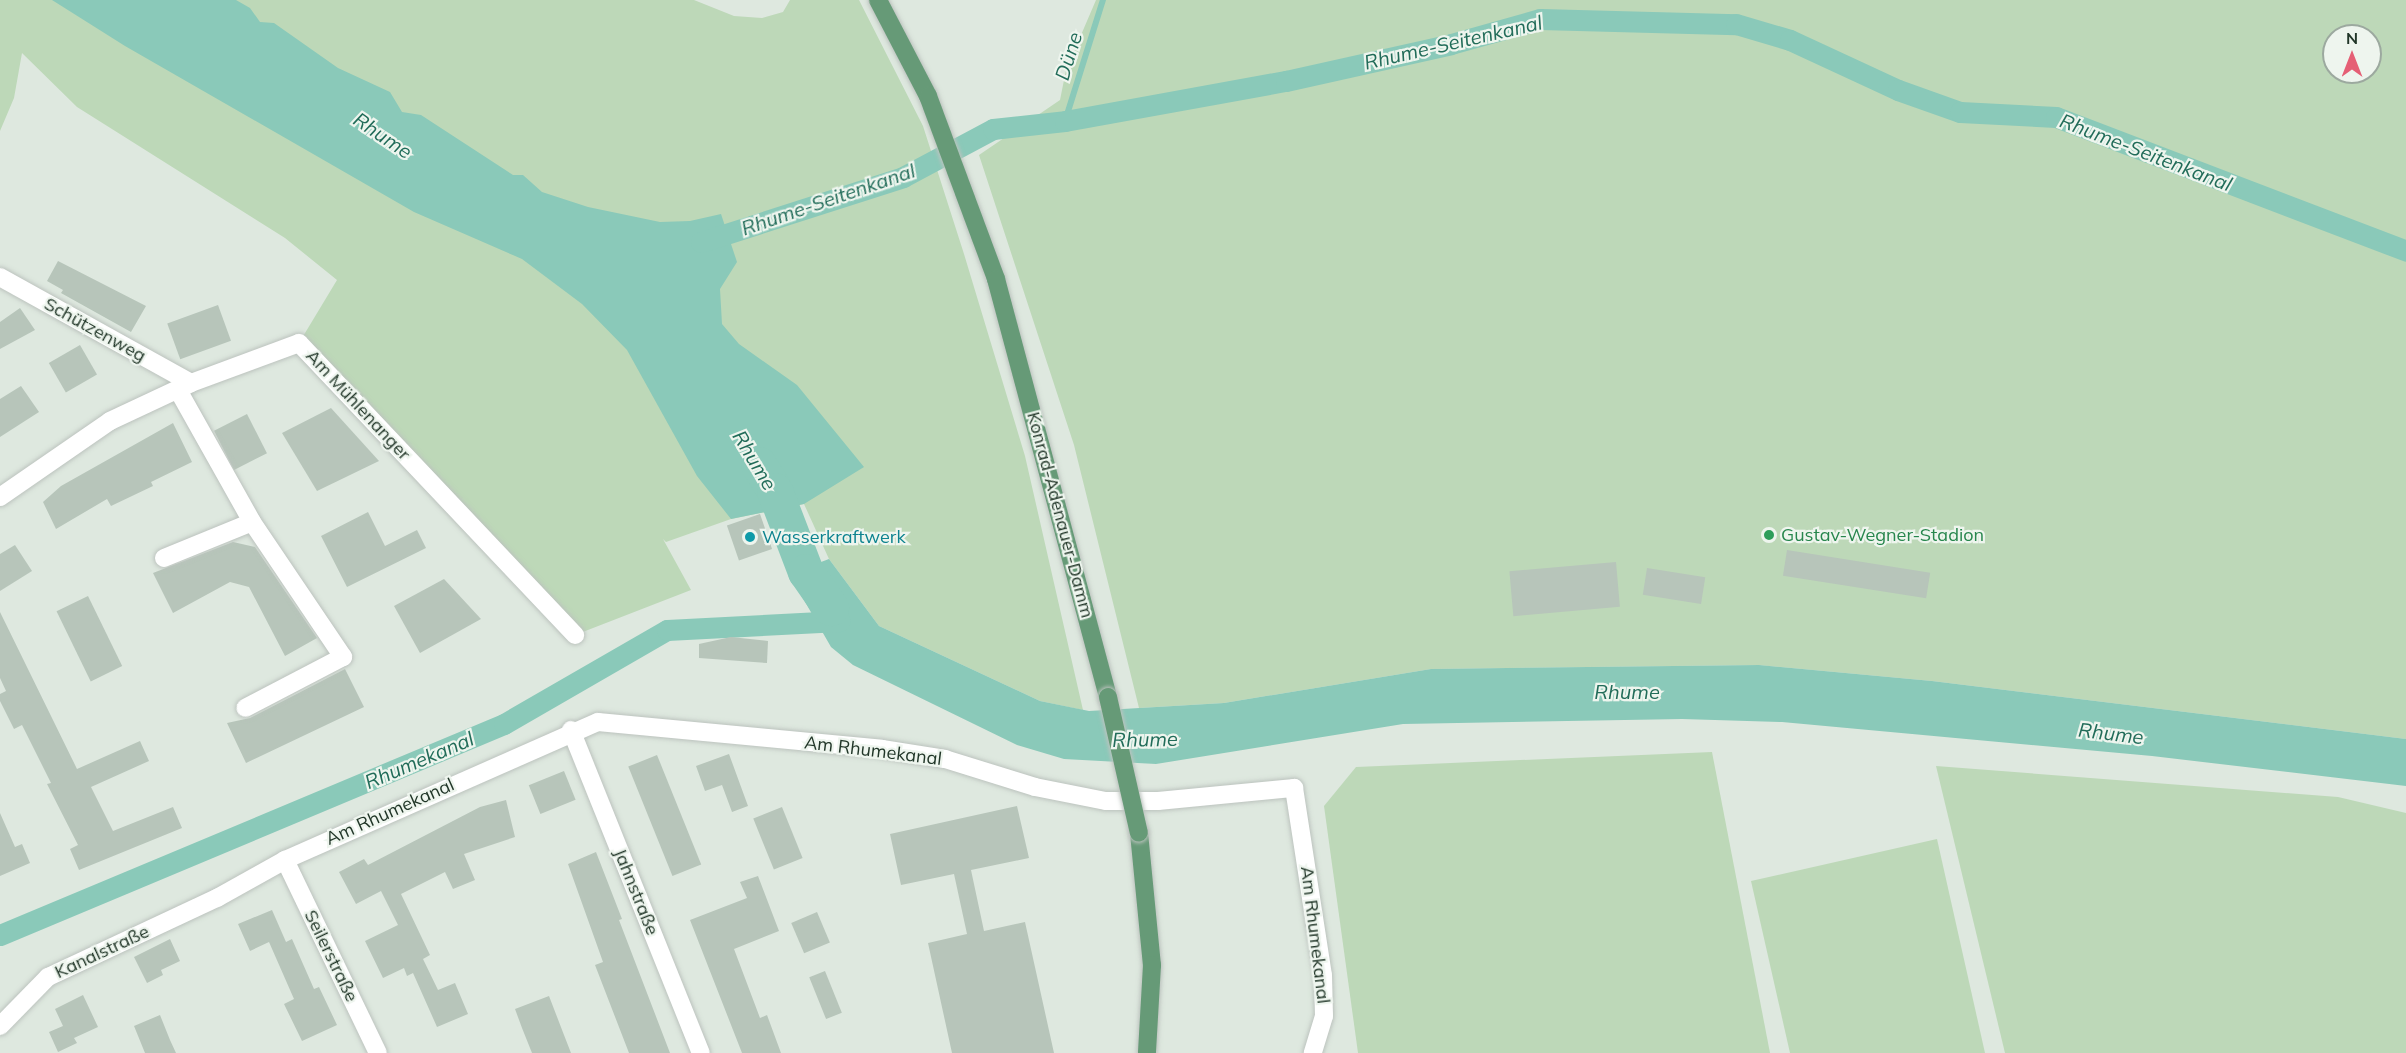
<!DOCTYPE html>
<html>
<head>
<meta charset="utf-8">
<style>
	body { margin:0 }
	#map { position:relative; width:2406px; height:1053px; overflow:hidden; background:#dee8df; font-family:Mulish,sans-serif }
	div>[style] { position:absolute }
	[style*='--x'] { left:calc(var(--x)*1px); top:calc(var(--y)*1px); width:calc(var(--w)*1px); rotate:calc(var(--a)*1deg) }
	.green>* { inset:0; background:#bdd8b8 }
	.water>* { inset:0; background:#8ac9b9 }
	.stream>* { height:6px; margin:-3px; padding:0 3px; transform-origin:3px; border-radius:3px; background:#8ac9b9 }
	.canal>* { height:21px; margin:-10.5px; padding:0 10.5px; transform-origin:10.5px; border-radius:10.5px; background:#8ac9b9 }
	.river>* { height:36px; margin:-18px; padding:0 18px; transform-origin:18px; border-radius:18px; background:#8ac9b9 }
	.building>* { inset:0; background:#b7c5ba; transform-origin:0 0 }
	.roads { filter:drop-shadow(0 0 2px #bcc3be) drop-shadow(0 0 2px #bcc3be) }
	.street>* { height:18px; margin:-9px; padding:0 9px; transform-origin:9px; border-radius:9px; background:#fff }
	.primary>* { height:18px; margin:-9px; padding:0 9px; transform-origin:9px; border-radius:9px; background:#669a77 }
	.bridges { filter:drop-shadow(0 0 2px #bcc3be) drop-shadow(0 0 2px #bcc3be) }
	.primary-bridge>* { height:18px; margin:-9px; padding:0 9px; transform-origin:9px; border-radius:9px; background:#669a77 }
	.dots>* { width:16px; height:16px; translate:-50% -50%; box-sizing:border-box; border:3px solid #eef5ee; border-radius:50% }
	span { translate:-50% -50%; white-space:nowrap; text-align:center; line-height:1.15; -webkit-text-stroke:4.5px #eef5ee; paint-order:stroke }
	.street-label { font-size:18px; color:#213628 }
	.leisure-label { font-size:18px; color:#27864d }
	.left { translate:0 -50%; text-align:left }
	.culture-label { font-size:18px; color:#0d838f }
	.water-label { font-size:20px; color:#216c59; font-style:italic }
	.north { position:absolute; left:2322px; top:24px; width:60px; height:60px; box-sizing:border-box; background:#eef5ee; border:2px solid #9ca99f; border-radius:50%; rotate:0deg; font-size:16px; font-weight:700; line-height:24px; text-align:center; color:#213628 }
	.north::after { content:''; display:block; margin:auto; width:21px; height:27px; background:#e55f75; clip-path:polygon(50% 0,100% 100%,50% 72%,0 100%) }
</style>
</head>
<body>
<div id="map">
	<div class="green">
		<div style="clip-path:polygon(0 0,694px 0,734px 16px,762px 18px,783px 12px,790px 0,859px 0,923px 126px,964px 254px,1025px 456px,1083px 710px,1040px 701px,879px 626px,829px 559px,804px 504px,731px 519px,666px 542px,663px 539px,691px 590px,575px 635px,299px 343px,337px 280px,285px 238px,77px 107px,22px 53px,14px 98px,0 131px)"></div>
		<div style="clip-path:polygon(evenodd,1096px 0,2406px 0,2406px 739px,1932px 681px,1758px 665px,1431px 669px,1224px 703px,1139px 708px,1074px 445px,979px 155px,1060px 100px,1066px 70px,1096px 0,2334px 36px,2370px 36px,2370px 72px,2334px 72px,2334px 36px)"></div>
		<div style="clip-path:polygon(1712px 752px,1770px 1053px,1358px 1053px,1324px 806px,1356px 767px)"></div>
		<div style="clip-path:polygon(1936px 766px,2338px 797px,2406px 813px,2406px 1053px,2005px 1053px)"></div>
		<div style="clip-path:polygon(1937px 839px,1985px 1053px,1790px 1053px,1751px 881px)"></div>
	</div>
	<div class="water">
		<div style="clip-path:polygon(52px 0,236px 0,250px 8px,260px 22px,274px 23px,338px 68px,390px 92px,402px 112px,421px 115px,513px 175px,523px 175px,542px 192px,588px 207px,660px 222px,690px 221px,721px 214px,737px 262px,720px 289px,722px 324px,739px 344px,797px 385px,864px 467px,804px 504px,731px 519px,697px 476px,627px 350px,582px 304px,522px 259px,414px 212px,125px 46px)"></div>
		<div style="clip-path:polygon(829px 559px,879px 626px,1040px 701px,1089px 711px,1224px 703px,1431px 669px,1759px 665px,1932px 681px,2406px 739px,2406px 786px,2152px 756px,1782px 722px,1682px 719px,1403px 724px,1156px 764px,1064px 759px,1017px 745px,853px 665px,831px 647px,789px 574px)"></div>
	</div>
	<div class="stream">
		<div style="--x:1065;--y:121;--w:127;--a:-72.6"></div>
	</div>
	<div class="canal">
		<div style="--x:701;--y:242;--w:212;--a:-17.8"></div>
		<div style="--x:903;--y:177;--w:102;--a:-28.1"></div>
		<div style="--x:993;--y:129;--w:72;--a:-6.3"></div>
		<div style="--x:1065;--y:121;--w:225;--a:-10.3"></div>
		<div style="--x:1286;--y:81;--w:169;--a:-12.6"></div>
		<div style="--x:1451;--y:44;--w:92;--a:-15.7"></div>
		<div style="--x:1540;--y:19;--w:196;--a:1.5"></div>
		<div style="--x:1736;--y:24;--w:56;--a:16.5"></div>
		<div style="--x:1790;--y:40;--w:119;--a:24.8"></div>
		<div style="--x:1898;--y:90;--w:66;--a:19.5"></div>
		<div style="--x:1960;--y:112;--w:96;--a:3"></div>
		<div style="--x:2056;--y:117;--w:375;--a:20.9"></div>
		<div style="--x:0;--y:935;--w:546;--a:-22.72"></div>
		<div style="--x:504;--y:724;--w:188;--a:-30"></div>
		<div style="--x:667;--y:630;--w:173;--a:-3"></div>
	</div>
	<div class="river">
		<div style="--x:759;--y:465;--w:31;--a:58"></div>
		<div style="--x:775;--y:491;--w:87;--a:69.1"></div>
		<div style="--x:806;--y:572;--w:44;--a:55.2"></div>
	</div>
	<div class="building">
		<div style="clip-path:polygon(58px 261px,146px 306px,131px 332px,61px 293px,63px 290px,47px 281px)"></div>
		<div style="left:218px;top:305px;width:38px;height:54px;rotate:70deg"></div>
		<div style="clip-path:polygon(20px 308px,35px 330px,0 349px,0 322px)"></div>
		<div style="left:80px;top:345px;width:34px;height:36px;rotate:60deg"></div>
		<div style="clip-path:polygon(21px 386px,39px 412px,0 437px,0 399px)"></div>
		<div style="clip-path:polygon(331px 408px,379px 461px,317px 491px,282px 433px)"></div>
		<div style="left:247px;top:414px;width:44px;height:37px;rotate:63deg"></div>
		<div style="clip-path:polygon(173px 423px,192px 462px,151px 482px,153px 486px,111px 506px,107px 499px,56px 529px,43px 502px,61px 486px)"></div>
		<div style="clip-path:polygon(368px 512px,385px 546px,417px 530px,426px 548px,347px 587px,321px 536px)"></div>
		<div style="left:760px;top:514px;width:37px;height:35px;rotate:71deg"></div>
		<div style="clip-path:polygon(233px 542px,255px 547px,317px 638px,285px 656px,249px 587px,230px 582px,173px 613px,153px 573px)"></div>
		<div style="clip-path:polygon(15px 545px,32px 571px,0 591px,0 554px)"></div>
		<div style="left:1787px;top:550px;width:145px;height:26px;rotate:9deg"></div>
		<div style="left:1616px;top:562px;width:45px;height:107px;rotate:85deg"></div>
		<div style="left:1647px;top:568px;width:59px;height:27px;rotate:9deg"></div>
		<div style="clip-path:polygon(444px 579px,481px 619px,420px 653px,394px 606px)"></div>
		<div style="left:88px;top:596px;width:78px;height:35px;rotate:64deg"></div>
		<div style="clip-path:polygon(0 612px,77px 769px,140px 741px,149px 761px,91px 787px,113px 831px,173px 807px,182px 828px,79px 870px,70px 849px,78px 845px,47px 784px,51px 783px,22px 725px,14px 729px,0 701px,0 694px,6px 691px,0 678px)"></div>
		<div style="clip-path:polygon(731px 637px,768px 641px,767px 663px,699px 658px,699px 644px)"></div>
		<div style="clip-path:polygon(345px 669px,364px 707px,246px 763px,227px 723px,250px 718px)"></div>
		<div style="clip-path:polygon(729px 754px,748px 806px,732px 812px,722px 785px,705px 791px,696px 766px)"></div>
		<div style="left:657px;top:755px;width:118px;height:31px;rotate:68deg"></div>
		<div style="left:564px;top:771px;width:31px;height:38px;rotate:68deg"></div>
		<div style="clip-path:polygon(506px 800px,515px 837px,464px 854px,475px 880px,453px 889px,445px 872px,401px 894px,430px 955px,423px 959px,438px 990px,455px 983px,468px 1014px,437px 1027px,413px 973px,407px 976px,404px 968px,383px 978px,365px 941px,398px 925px,381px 891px,356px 904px,339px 872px,364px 859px,368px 865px,480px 807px)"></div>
		<div style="clip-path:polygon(1017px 806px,1029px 858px,971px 870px,984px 931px,1025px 922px,1054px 1053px,952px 1053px,928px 943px,967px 934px,954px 874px,901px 885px,890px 834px)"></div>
		<div style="left:782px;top:807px;width:55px;height:31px;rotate:68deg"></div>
		<div style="clip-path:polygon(0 813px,15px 847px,22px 844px,30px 863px,0 876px)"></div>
		<div style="clip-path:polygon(596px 852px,622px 919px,619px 920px,670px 1053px,629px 1053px,595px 965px,603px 962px,568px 864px)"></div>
		<div style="clip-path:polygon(758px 876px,779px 931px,734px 949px,760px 1018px,767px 1015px,781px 1053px,742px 1053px,690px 920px,747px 898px,740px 882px)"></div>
		<div style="clip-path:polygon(272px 910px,286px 942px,292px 939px,314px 989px,319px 987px,337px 1025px,302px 1041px,284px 1004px,294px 999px,269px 942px,250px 951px,238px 924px)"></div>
		<div style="left:817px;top:912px;width:33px;height:28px;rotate:67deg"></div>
		<div style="clip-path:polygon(170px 939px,180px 961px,161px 970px,163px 975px,147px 983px,134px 957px)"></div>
		<div style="left:825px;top:971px;width:45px;height:17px;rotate:68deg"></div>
		<div style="clip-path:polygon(83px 995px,98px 1027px,74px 1038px,77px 1043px,58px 1052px,49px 1032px,63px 1026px,55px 1009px)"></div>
		<div style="clip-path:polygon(549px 996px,564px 1035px,571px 1053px,532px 1053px,522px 1028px,515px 1009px)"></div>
		<div style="clip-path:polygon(160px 1015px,170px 1040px,176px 1053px,145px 1053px,134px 1026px)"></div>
	</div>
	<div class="roads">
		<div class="street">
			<div style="--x:0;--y:277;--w:218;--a:29"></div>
			<div style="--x:178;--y:390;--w:151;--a:60.7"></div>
			<div style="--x:0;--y:497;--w:134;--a:-34.6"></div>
			<div style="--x:110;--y:421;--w:89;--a:-25.1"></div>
			<div style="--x:191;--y:383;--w:115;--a:-20.3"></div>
			<div style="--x:299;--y:343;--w:402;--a:46.6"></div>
			<div style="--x:164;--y:558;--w:95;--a:-22.2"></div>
			<div style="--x:252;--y:522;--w:163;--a:56"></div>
			<div style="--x:343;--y:657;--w:110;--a:152.5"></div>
			<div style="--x:571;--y:730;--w:348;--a:68.1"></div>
			<div style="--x:285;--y:860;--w:214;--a:64.3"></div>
			<div style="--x:0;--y:1026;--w:69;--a:-45.6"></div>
			<div style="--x:48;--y:977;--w:187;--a:-25.1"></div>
			<div style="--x:217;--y:898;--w:78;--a:-29.2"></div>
			<div style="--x:285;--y:860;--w:342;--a:-23.8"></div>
			<div style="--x:598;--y:722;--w:285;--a:5.4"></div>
			<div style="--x:882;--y:749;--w:64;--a:9"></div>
			<div style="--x:945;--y:759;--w:94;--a:17.3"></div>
			<div style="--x:1035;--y:787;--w:72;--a:11.2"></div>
			<div style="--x:1106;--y:801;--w:52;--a:0"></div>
			<div style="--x:1158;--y:801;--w:137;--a:-5.5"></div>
			<div style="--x:1294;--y:788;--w:189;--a:81.2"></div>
			<div style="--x:1323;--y:975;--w:41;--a:88.6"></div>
			<div style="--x:1324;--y:1016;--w:39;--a:107"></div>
		</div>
		<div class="primary">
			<div style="--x:878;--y:0;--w:108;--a:62.5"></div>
			<div style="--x:928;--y:96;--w:195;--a:69.6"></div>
			<div style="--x:996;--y:279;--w:433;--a:75"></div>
			<div style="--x:1139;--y:833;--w:133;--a:84.4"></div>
			<div style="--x:1152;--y:965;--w:88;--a:93.3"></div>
		</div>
	</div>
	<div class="bridges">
		<div class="primary-bridge">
			<div style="--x:1108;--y:697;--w:139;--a:77.2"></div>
		</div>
	</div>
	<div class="dots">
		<div style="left:1769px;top:535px;background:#2e9e5b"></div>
		<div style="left:750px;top:537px;background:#0f9aa8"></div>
	</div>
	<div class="street-label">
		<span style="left:95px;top:330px;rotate:29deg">Schützenweg</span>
		<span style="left:358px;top:405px;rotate:47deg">Am Mühlenanger</span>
		<span style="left:1060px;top:515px;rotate:75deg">Konrad-Adenauer-Damm</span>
		<span style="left:873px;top:751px;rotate:7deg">Am Rhumekanal</span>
		<span style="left:390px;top:812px;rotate:-24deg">Am Rhumekanal</span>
		<span style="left:636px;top:892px;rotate:68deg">Jahnstraße</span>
		<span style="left:1315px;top:935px;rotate:83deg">Am Rhumekanal</span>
		<span style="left:102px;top:952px;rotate:-25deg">Kanalstraße</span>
		<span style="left:331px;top:956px;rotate:64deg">Seilerstraße</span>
	</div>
	<div class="leisure-label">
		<span class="left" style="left:1781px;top:535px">Gustav-Wegner-Stadion</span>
	</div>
	<div class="culture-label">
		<span class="left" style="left:762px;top:537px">Wasserkraftwerk</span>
	</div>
	<div class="water-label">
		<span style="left:1453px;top:42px;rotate:-13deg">Rhume-Seitenkanal</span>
		<span style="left:1068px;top:56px;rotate:-73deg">Düne</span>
		<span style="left:383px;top:135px;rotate:34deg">Rhume</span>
		<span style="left:2146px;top:152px;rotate:21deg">Rhume-Seitenkanal</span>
		<span style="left:828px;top:199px;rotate:-19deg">Rhume-Seitenkanal</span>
		<span style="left:755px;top:460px;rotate:59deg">Rhume</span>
		<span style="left:1627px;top:691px">Rhume</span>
		<span style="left:2111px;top:733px;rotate:7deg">Rhume</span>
		<span style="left:1145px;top:739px;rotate:-1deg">Rhume</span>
		<span style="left:419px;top:760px;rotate:-23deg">Rhumekanal</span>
	</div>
	<div class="north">N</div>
</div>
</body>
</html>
